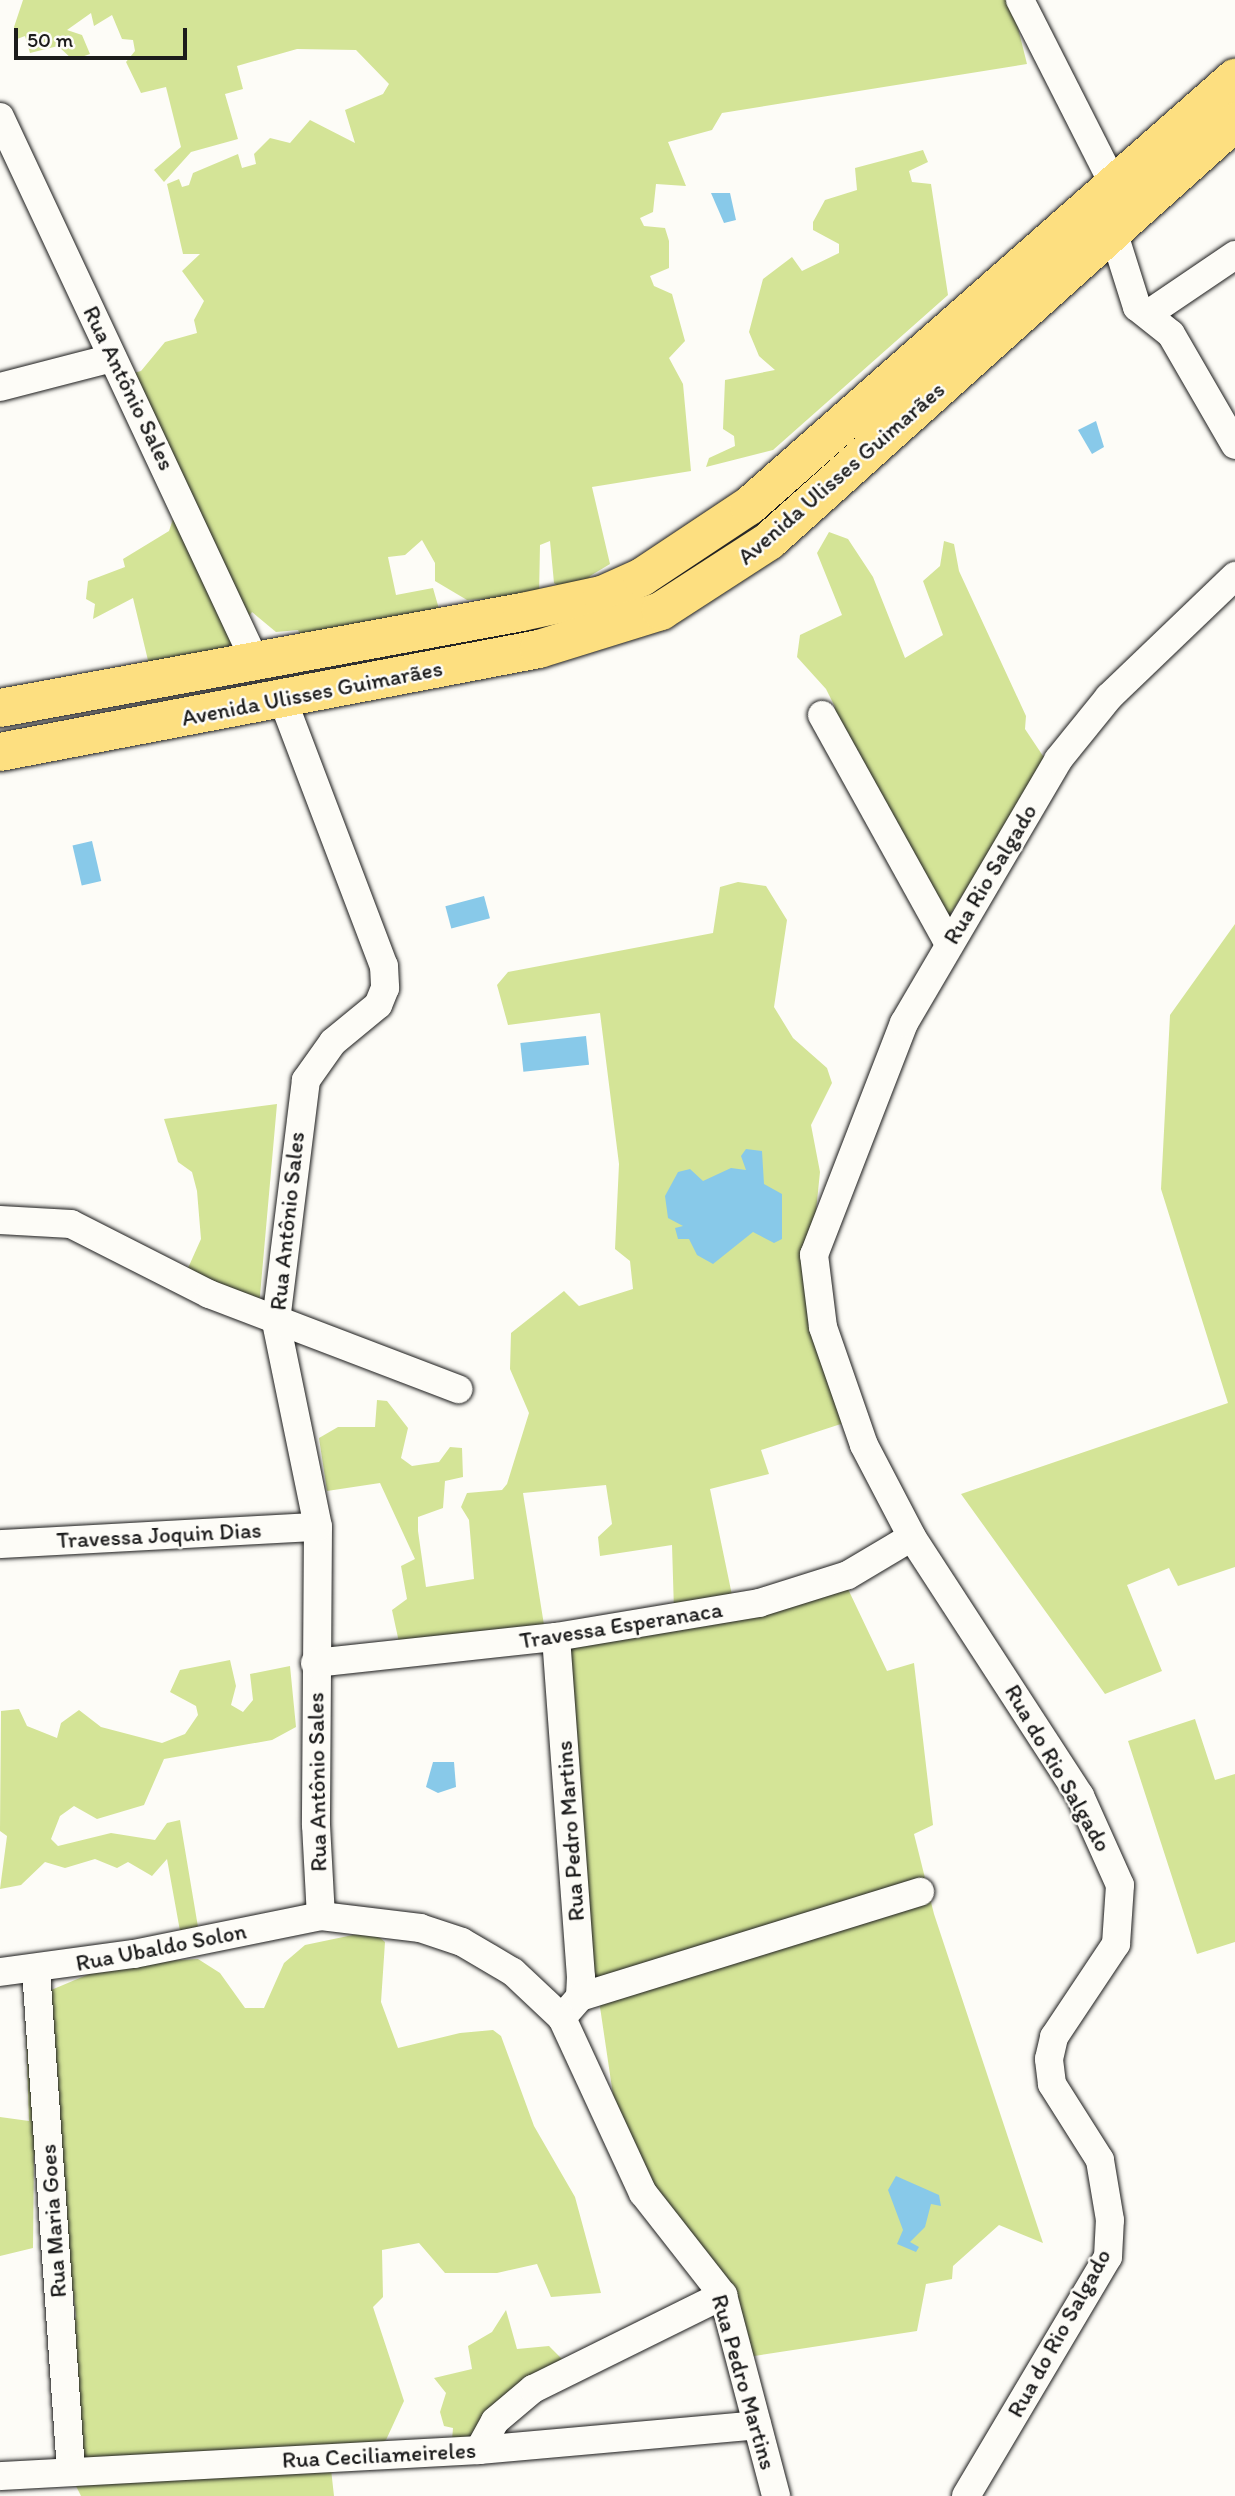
<!DOCTYPE html>
<html>
<head>
<meta charset="utf-8">
<style>
	body { margin:0 }
	#map { position:relative; width:1235px; height:2496px; overflow:hidden; background:#fdfcf7; font-family:Itim,sans-serif }
	div>[style] { position:absolute }
	[style*='--x'] { left:calc(var(--x)*1px); top:calc(var(--y)*1px); width:calc(var(--w)*1px); rotate:calc(var(--a)*1deg) }
	.green>* { inset:0; background:#d4e497 }
	.water>* { inset:0; background:#88c9e9; transform-origin:0 0 }
	.roads { filter:drop-shadow(0 0 2px #1c1c1c) drop-shadow(0 0 2px #1c1c1c) }
	.minor>* { height:28px; margin:-14px; padding:0 14px; transform-origin:14px; border-radius:14px; background:#fdfcf7 }
	.primary>* { height:38px; margin:-19px; padding:0 19px; transform-origin:19px; border-radius:19px; background:#fddf80 }
	span { translate:-50% -50%; white-space:nowrap; text-align:center; line-height:1.15; -webkit-text-stroke:5px #fdfcf7; paint-order:stroke }
	.street-label { font-size:23px; color:#1c1c1c }
	.scale { position:absolute; left:14px; top:28px; width:173px; height:32px; box-sizing:border-box; border:4px solid #1c1c1c; border-top:0; padding-left:9px; font-size:21px; line-height:24px; white-space:nowrap; color:#1c1c1c; -webkit-text-stroke:5px #fdfcf7; paint-order:stroke }
</style>
</head>
<body>
<div id="map">
	<div class="green">
		<div style="clip-path:polygon(23px 0,1011px 0,1027px 64px,722px 113px,712px 130px,668px 142px,686px 186px,656px 184px,653px 212px,640px 218px,644px 226px,665px 228px,669px 241px,669px 268px,650px 276px,654px 286px,672px 294px,685px 341px,669px 358px,683px 384px,691px 471px,592px 487px,610px 564px,590px 576px,586px 588px,566px 592px,554px 583px,550px 541px,540px 545px,539px 596px,467px 600px,435px 581px,435px 563px,422px 540px,405px 555px,388px 557px,396px 595px,433px 588px,439px 609px,303px 640px,298px 630px,276px 632px,252px 612px,223px 655px,152px 677px,133px 598px,93px 619px,95px 604px,86px 599px,88px 581px,125px 567px,123px 559px,169px 531px,173px 519px,130px 374px,141px 371px,165px 342px,197px 333px,194px 320px,204px 301px,182px 271px,200px 254px,183px 254px,167px 184px,179px 179px,182px 187px,189px 185px,193px 173px,238px 154px,242px 168px,256px 164px,254px 154px,270px 138px,290px 143px,310px 120px,355px 143px,345px 110px,383px 94px,389px 84px,356px 50px,297px 49px,237px 66px,243px 89px,225px 94px,238px 139px,191px 152px,164px 182px,154px 170px,181px 147px,166px 87px,141px 93px,126px 62px,135px 51px,133px 40px,122px 39px,112px 15px,94px 26px,91px 13px,67px 30px,82px 35px,90px 54px,73px 60px,58px 46px,30px 53px,25px 36px,17px 39px,14px 27px)"></div>
		<div style="clip-path:polygon(923px 150px,928px 162px,909px 171px,912px 182px,931px 184px,948px 295px,773px 450px,706px 467px,709px 458px,735px 446px,734px 436px,723px 429px,725px 380px,775px 370px,759px 356px,749px 332px,763px 279px,792px 257px,802px 271px,839px 253px,839px 244px,813px 230px,813px 222px,825px 200px,857px 190px,855px 168px)"></div>
		<div style="clip-path:polygon(829px 532px,848px 539px,873px 577px,905px 658px,943px 635px,923px 581px,940px 566px,944px 541px,954px 544px,959px 571px,1026px 716px,1025px 729px,1047px 762px,944px 924px,866px 785px,859px 751px,849px 748px,833px 719px,835px 707px,826px 689px,797px 657px,800px 635px,842px 615px,817px 553px)"></div>
		<div style="clip-path:polygon(738px 882px,766px 886px,787px 920px,774px 1007px,793px 1038px,827px 1068px,832px 1083px,811px 1125px,820px 1172px,814px 1230px,847px 1422px,761px 1450px,769px 1474px,710px 1489px,733px 1600px,674px 1611px,672px 1545px,600px 1556px,598px 1537px,612px 1524px,606px 1485px,523px 1493px,544px 1625px,400px 1647px,392px 1610px,407px 1599px,401px 1566px,415px 1559px,380px 1483px,327px 1491px,319px 1438px,338px 1427px,375px 1427px,377px 1400px,387px 1401px,408px 1428px,401px 1458px,412px 1466px,439px 1462px,450px 1447px,462px 1448px,463px 1477px,445px 1481px,443px 1508px,418px 1517px,418px 1531px,426px 1587px,474px 1579px,469px 1520px,461px 1507px,467px 1493px,502px 1490px,507px 1484px,529px 1413px,510px 1369px,511px 1333px,564px 1291px,579px 1306px,633px 1289px,630px 1261px,615px 1249px,619px 1164px,600px 1013px,508px 1025px,497px 985px,508px 972px,713px 933px,720px 887px)"></div>
		<div style="clip-path:polygon(1235px 924px,1235px 1567px,1178px 1586px,1169px 1568px,1127px 1585px,1162px 1671px,1105px 1694px,961px 1494px,1228px 1403px,1161px 1189px,1170px 1015px)"></div>
		<div style="clip-path:polygon(277px 1104px,259px 1307px,184px 1277px,201px 1239px,197px 1191px,192px 1172px,178px 1162px,164px 1119px)"></div>
		<div style="clip-path:polygon(848px 1589px,887px 1671px,914px 1663px,933px 1825px,914px 1834px,934px 1914px,1043px 2243px,999px 2225px,953px 2266px,952px 2279px,926px 2284px,917px 2331px,748px 2357px,616px 2115px,592px 1953px,565px 1649px)"></div>
		<div style="clip-path:polygon(230px 1660px,236px 1686px,231px 1705px,243px 1712px,253px 1700px,250px 1674px,290px 1666px,296px 1727px,272px 1740px,164px 1759px,144px 1805px,97px 1819px,74px 1806px,60px 1816px,51px 1839px,58px 1846px,111px 1833px,155px 1840px,167px 1823px,180px 1820px,198px 1927px,180px 1931px,167px 1859px,152px 1876px,128px 1862px,117px 1868px,95px 1859px,65px 1868px,45px 1862px,21px 1885px,0 1889px,7px 1836px,0 1831px,1px 1711px,19px 1709px,27px 1726px,57px 1738px,61px 1723px,79px 1710px,101px 1727px,162px 1743px,185px 1734px,198px 1715px,196px 1706px,170px 1692px,180px 1670px)"></div>
		<div style="clip-path:polygon(1195px 1719px,1215px 1780px,1235px 1774px,1235px 1942px,1197px 1954px,1128px 1741px)"></div>
		<div style="clip-path:polygon(372px 1931px,385px 1942px,381px 2002px,398px 2048px,460px 2033px,493px 2030px,501px 2036px,534px 2126px,575px 2197px,601px 2293px,551px 2297px,537px 2264px,497px 2273px,445px 2273px,419px 2243px,382px 2250px,383px 2297px,373px 2307px,404px 2401px,386px 2440px,331px 2469px,334px 2496px,81px 2496px,59px 2452px,54px 2389px,76px 2316px,65px 2226px,34px 2154px,33px 2248px,0 2256px,0 2117px,29px 2121px,25px 2001px,113px 1964px,198px 1959px,220px 1973px,245px 2008px,264px 2008px,284px 1963px,305px 1945px)"></div>
		<div style="clip-path:polygon(506px 2310px,517px 2349px,549px 2346px,562px 2359px,479px 2450px,452px 2440px,453px 2428px,444px 2426px,440px 2412px,446px 2393px,434px 2378px,472px 2369px,468px 2346px,492px 2332px)"></div>
	</div>
	<div class="water">
		<div style="clip-path:polygon(711px 193px,730px 193px,736px 220px,724px 223px)"></div>
		<div style="clip-path:polygon(1096px 421px,1104px 447px,1092px 454px,1078px 430px)"></div>
		<div style="left:92px;top:841px;width:41px;height:20px;rotate:77deg"></div>
		<div style="left:484px;top:896px;width:23px;height:40px;rotate:75deg"></div>
		<div style="left:586px;top:1036px;width:29px;height:66px;rotate:84deg"></div>
		<div style="clip-path:polygon(746px 1149px,762px 1151px,764px 1184px,782px 1194px,782px 1239px,774px 1243px,753px 1232px,713px 1264px,697px 1255px,689px 1239px,678px 1239px,675px 1228px,683px 1226px,668px 1218px,665px 1196px,678px 1172px,690px 1169px,703px 1181px,731px 1168px,746px 1170px,741px 1156px)"></div>
		<div style="clip-path:polygon(433px 1762px,454px 1762px,456px 1787px,438px 1793px,426px 1787px)"></div>
		<div style="clip-path:polygon(896px 2176px,939px 2195px,941px 2206px,931px 2204px,925px 2227px,910px 2242px,919px 2247px,916px 2252px,897px 2244px,903px 2230px,888px 2190px)"></div>
	</div>
	<div class="roads">
		<div class="minor">
			<div style="--x:1020;--y:0;--w:208;--a:63.1"></div>
			<div style="--x:0;--y:117;--w:601;--a:64.89"></div>
			<div style="--x:1113;--y:231;--w:80;--a:72.5"></div>
			<div style="--x:1137;--y:307;--w:43;--a:38.5"></div>
			<div style="--x:1171;--y:334;--w:128;--a:60"></div>
			<div style="--x:1148;--y:314;--w:105;--a:-34.1"></div>
			<div style="--x:0;--y:387;--w:116;--a:-14.5"></div>
			<div style="--x:282;--y:698;--w:287;--a:69.2"></div>
			<div style="--x:384;--y:966;--w:22;--a:87"></div>
			<div style="--x:385;--y:988;--w:18;--a:112"></div>
			<div style="--x:378;--y:1005;--w:58;--a:140.6"></div>
			<div style="--x:333;--y:1042;--w:47;--a:125.4"></div>
			<div style="--x:306;--y:1080;--w:244;--a:97.1"></div>
			<div style="--x:276;--y:1322;--w:209;--a:78.4"></div>
			<div style="--x:318;--y:1527;--w:298;--a:90.4"></div>
			<div style="--x:316;--y:1825;--w:91;--a:86.9"></div>
			<div style="--x:822;--y:715;--w:262;--a:61"></div>
			<div style="--x:0;--y:1220;--w:71;--a:3.2"></div>
			<div style="--x:71;--y:1224;--w:155;--a:26.9"></div>
			<div style="--x:209;--y:1294;--w:267;--a:20.9"></div>
			<div style="--x:0;--y:1544;--w:318;--a:-3.1"></div>
			<div style="--x:556;--y:1637;--w:341;--a:85.8"></div>
			<div style="--x:581;--y:1977;--w:20;--a:93"></div>
			<div style="--x:580;--y:1997;--w:28;--a:131"></div>
			<div style="--x:315;--y:1663;--w:242;--a:-6.2"></div>
			<div style="--x:556;--y:1637;--w:206;--a:-9.5"></div>
			<div style="--x:759;--y:1603;--w:93;--a:-17.5"></div>
			<div style="--x:848;--y:1575;--w:74;--a:-30.7"></div>
			<div style="--x:36;--y:1970;--w:502;--a:86"></div>
			<div style="--x:0;--y:1972;--w:135;--a:-7.7"></div>
			<div style="--x:134;--y:1954;--w:191;--a:-11.5"></div>
			<div style="--x:321;--y:1916;--w:100;--a:6.9"></div>
			<div style="--x:420;--y:1928;--w:44;--a:18.4"></div>
			<div style="--x:462;--y:1942;--w:59;--a:30.5"></div>
			<div style="--x:513;--y:1972;--w:67;--a:43.2"></div>
			<div style="--x:562;--y:2018;--w:193;--a:65.2"></div>
			<div style="--x:643;--y:2193;--w:130;--a:51.9"></div>
			<div style="--x:723;--y:2295;--w:208;--a:75.2"></div>
			<div style="--x:580;--y:1997;--w:356;--a:-17.2"></div>
			<div style="--x:479;--y:2450;--w:33;--a:-61"></div>
			<div style="--x:495;--y:2421;--w:50;--a:-40.1"></div>
			<div style="--x:533;--y:2389;--w:212;--a:-26.3"></div>
			<div style="--x:0;--y:2476;--w:480;--a:-3.1"></div>
			<div style="--x:479;--y:2450;--w:279;--a:-5.1"></div>
			<div style="--x:966;--y:2496;--w:278;--a:-59.3"></div>
			<div style="--x:1108;--y:2257;--w:37;--a:-87"></div>
			<div style="--x:1110;--y:2220;--w:61;--a:-99.5"></div>
			<div style="--x:1100;--y:2160;--w:90;--a:-122.3"></div>
			<div style="--x:1052;--y:2084;--w:25;--a:-97"></div>
			<div style="--x:1049;--y:2059;--w:23;--a:-77"></div>
			<div style="--x:1054;--y:2037;--w:112;--a:-56.3"></div>
			<div style="--x:1116;--y:1944;--w:59;--a:-86.1"></div>
			<div style="--x:1120;--y:1885;--w:98;--a:-114.2"></div>
			<div style="--x:1080;--y:1796;--w:309;--a:-123"></div>
			<div style="--x:912;--y:1537;--w:104;--a:-117.6"></div>
			<div style="--x:864;--y:1445;--w:125;--a:-109.2"></div>
			<div style="--x:823;--y:1327;--w:73;--a:-97.1"></div>
			<div style="--x:814;--y:1255;--w:249;--a:-68.8"></div>
			<div style="--x:904;--y:1023;--w:305;--a:-59.6"></div>
			<div style="--x:1058;--y:760;--w:81;--a:-51"></div>
			<div style="--x:1109;--y:697;--w:175;--a:-43.8"></div>
		</div>
		<div class="primary">
			<div style="--x:0;--y:708;--w:531;--a:-10.42"></div>
			<div style="--x:522;--y:612;--w:82;--a:-12"></div>
			<div style="--x:602;--y:595;--w:44;--a:-24.2"></div>
			<div style="--x:642;--y:577;--w:128;--a:-33.6"></div>
			<div style="--x:749;--y:506;--w:648;--a:-41.37"></div>
			<div style="--x:0;--y:752;--w:549;--a:-10.82"></div>
			<div style="--x:539;--y:649;--w:128;--a:-17.3"></div>
			<div style="--x:661;--y:611;--w:129;--a:-32.9"></div>
			<div style="--x:769;--y:541;--w:627;--a:-41.96"></div>
		</div>
	</div>
	<div class="street-label">
		<span style="left:129px;top:388px;rotate:64deg">Rua Antônio Sales</span>
		<span style="left:841px;top:473px;rotate:-41deg">Avenida Ulisses Guimarães</span>
		<span style="left:312px;top:693px;rotate:-11deg">Avenida Ulisses Guimarães</span>
		<span style="left:990px;top:874px;rotate:-59deg">Rua Rio Salgado</span>
		<span style="left:287px;top:1221px;rotate:-84deg">Rua Antônio Sales</span>
		<span style="left:159px;top:1535px;rotate:-3deg">Travessa Joquin Dias</span>
		<span style="left:621px;top:1625px;rotate:-9deg">Travessa Esperanaca</span>
		<span style="left:1058px;top:1768px;rotate:60deg">Rua do Rio Salgado</span>
		<span style="left:317px;top:1782px;rotate:-91deg">Rua Antônio Sales</span>
		<span style="left:570px;top:1831px;rotate:-94deg">Rua Pedro Martins</span>
		<span style="left:161px;top:1947px;rotate:-11deg">Rua Ubaldo Solon</span>
		<span style="left:53px;top:2221px;rotate:-94deg">Rua Maria Goes</span>
		<span style="left:1059px;top:2333px;rotate:-61deg">Rua do Rio Salgado</span>
		<span style="left:744px;top:2382px;rotate:74deg">Rua Pedro Martins</span>
		<span style="left:379px;top:2455px;rotate:-3deg">Rua Ceciliameireles</span>
	</div>
	<div class="scale">50 m</div>
</div>
</body>
</html>
